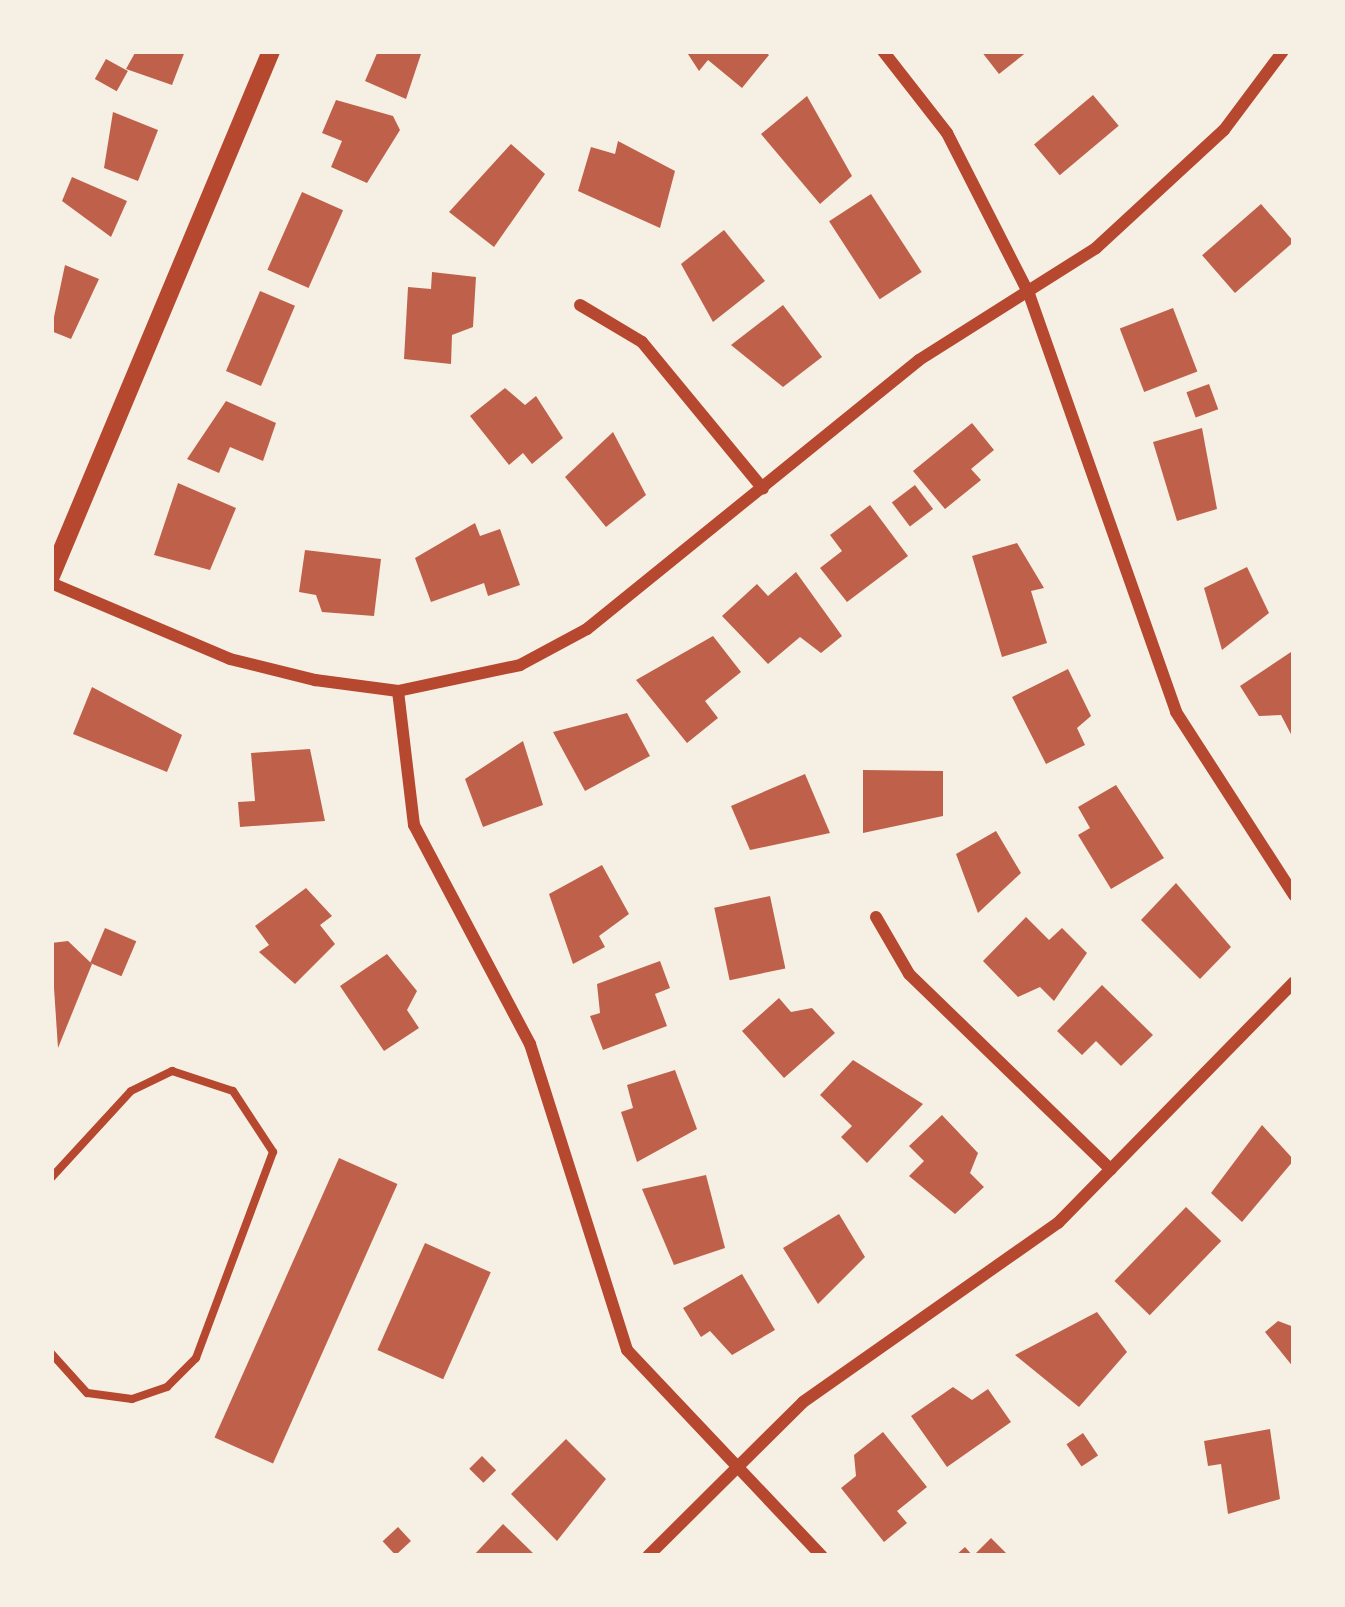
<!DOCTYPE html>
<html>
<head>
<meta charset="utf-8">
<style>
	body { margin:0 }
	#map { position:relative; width:1345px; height:1607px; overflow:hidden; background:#f6efe4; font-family:Lato,sans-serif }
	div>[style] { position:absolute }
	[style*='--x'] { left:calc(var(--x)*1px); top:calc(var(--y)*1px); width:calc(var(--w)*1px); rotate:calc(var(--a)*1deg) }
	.building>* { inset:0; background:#bf614a; transform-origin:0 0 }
	.service>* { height:8px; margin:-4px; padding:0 4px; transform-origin:4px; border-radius:4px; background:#b5482f }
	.minor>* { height:12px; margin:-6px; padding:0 6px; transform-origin:6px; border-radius:6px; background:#b5482f }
	.tertiary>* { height:18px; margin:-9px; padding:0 9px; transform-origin:9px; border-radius:9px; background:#b5482f }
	span { translate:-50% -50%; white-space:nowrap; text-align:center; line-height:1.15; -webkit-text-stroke:12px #f6efe4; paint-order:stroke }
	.frame { position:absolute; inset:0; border:54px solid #f6efe4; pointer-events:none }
</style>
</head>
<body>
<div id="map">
	<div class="building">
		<div style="clip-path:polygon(136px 51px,185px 51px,172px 85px,126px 69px)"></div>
		<div style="clip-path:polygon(378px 51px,422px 51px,406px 99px,365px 81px)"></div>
		<div style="clip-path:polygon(686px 51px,764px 51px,769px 55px,742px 88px,708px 60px,699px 71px)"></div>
		<div style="clip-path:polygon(981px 51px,1028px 51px,999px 74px)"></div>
		<div style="left:106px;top:59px;width:25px;height:23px;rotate:29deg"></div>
		<div style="left:1093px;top:95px;width:40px;height:77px;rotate:50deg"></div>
		<div style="clip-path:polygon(807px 96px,852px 176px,820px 204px,761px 134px)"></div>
		<div style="clip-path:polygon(336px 100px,393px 116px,400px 130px,367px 183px,331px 167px,342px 141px,322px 133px)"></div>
		<div style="clip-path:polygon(113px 112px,158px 130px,138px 181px,104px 168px)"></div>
		<div style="clip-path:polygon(618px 141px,675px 171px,660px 228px,578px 191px,591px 147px,615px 154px)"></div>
		<div style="clip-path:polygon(511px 144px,545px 174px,494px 247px,449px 212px)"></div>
		<div style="clip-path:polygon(72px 177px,127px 201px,111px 237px,62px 201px)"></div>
		<div style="left:302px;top:192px;width:45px;height:85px;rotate:24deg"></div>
		<div style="left:871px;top:194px;width:93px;height:50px;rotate:57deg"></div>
		<div style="left:1261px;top:204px;width:50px;height:78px;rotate:49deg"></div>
		<div style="clip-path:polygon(724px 230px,765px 281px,713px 322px,681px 264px)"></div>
		<div style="clip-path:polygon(65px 265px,99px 279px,71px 339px,51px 331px)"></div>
		<div style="clip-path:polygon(432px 272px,476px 277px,473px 327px,452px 335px,451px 364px,404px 359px,408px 287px,431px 289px)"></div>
		<div style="left:260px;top:291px;width:38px;height:87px;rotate:23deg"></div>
		<div style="clip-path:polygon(783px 305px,822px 357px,783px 387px,731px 345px)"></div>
		<div style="left:1173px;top:308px;width:68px;height:57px;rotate:69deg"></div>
		<div style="left:1209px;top:384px;width:27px;height:24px;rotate:70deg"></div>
		<div style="clip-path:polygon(505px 388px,525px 405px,536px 396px,563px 438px,532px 464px,523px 453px,509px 465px,470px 416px)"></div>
		<div style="clip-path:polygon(226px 401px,276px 423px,263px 461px,230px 447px,219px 473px,187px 459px)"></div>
		<div style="clip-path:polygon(972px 423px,994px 450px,971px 469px,981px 480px,945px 509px,913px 471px)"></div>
		<div style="clip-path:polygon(1202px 428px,1217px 509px,1177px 521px,1153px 442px)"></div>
		<div style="clip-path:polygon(613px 432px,646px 495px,606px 527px,565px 477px)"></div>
		<div style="clip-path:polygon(178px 483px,236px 508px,210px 570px,154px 555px)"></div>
		<div style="left:915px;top:485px;width:30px;height:29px;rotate:53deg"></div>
		<div style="clip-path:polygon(870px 505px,908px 556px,847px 602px,820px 568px,842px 551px,830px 535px)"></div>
		<div style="clip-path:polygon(475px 523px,480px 536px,500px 529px,520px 585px,488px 596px,484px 583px,431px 602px,415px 558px)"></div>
		<div style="clip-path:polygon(1017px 543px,1044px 588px,1031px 591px,1047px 643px,1002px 657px,972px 556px)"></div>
		<div style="clip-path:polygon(305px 550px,381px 559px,374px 616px,322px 612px,316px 595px,299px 592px)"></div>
		<div style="clip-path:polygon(1247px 567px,1269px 613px,1222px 650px,1204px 588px)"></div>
		<div style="clip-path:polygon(796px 572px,842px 636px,821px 653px,800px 637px,768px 664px,722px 616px,757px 584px,768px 596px)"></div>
		<div style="clip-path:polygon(713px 636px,741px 672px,705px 701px,718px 718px,687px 743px,636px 680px)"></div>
		<div style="clip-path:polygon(1294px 650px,1294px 740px,1281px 715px,1259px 716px,1240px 686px)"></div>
		<div style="clip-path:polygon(1068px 669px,1091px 716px,1077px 728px,1085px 745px,1046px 764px,1012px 697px)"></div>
		<div style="clip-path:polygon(92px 687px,182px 735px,167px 772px,73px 734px)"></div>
		<div style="clip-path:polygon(627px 713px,650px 756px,585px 791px,553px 732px)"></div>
		<div style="clip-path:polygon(523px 741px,543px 805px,483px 827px,465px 779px)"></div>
		<div style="clip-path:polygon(310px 749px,325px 821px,240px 827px,238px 802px,255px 801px,251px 753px)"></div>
		<div style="clip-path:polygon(863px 770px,943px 771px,943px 816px,863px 833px)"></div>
		<div style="clip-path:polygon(805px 774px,830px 833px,750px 850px,731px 806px)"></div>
		<div style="clip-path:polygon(1116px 785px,1164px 858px,1111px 889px,1078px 835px,1090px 828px,1078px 807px)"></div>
		<div style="clip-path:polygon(996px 831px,1021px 873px,978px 913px,956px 854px)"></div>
		<div style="clip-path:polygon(602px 865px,629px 914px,599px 936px,605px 947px,573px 964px,549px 894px)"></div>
		<div style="clip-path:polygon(1176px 883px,1231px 947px,1200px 979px,1141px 920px)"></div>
		<div style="clip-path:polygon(306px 888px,332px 916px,320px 925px,335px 944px,295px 984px,259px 952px,269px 945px,255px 926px)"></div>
		<div style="left:770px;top:896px;width:74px;height:57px;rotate:78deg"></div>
		<div style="clip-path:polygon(1026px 917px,1049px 940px,1062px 928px,1087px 953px,1054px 1001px,1040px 987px,1018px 997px,983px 961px)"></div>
		<div style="left:105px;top:928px;width:34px;height:38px;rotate:23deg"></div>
		<div style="clip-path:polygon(68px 941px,92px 964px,58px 1048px,51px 943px)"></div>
		<div style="clip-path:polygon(387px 954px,417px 991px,407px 1010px,419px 1028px,384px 1051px,340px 986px)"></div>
		<div style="clip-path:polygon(660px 961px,670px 988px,655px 994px,667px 1026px,603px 1050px,590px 1016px,600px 1013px,597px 984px)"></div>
		<div style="clip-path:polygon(1102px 985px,1153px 1035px,1121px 1066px,1096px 1041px,1082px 1055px,1057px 1031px)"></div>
		<div style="clip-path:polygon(779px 998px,791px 1012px,812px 1008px,835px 1033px,784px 1078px,742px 1031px)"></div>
		<div style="clip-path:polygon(853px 1060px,923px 1104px,867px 1163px,841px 1137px,852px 1126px,820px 1095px)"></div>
		<div style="clip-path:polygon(675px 1070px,697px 1129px,637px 1162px,621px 1112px,633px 1108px,627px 1085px)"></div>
		<div style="clip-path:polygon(942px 1115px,978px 1153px,970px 1173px,984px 1187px,955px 1214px,909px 1176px,924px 1161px,909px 1146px)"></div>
		<div style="clip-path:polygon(1262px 1125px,1294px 1160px,1242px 1222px,1211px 1193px)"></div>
		<div style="left:339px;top:1158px;width:64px;height:306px;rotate:24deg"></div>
		<div style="clip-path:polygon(706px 1175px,725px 1248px,674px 1265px,642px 1189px)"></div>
		<div style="left:1186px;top:1207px;width:49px;height:103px;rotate:44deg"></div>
		<div style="clip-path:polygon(839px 1214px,865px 1257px,818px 1304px,783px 1248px)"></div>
		<div style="left:425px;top:1243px;width:72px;height:117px;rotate:24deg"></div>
		<div style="clip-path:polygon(742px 1274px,775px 1330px,732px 1355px,710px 1331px,701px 1337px,683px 1308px)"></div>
		<div style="clip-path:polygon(1097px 1312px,1127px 1352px,1079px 1407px,1015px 1355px)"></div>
		<div style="clip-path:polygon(1278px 1321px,1294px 1327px,1294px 1368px,1265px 1332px)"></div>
		<div style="clip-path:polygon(953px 1387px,972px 1400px,988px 1389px,1011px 1422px,947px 1467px,911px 1416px)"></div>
		<div style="clip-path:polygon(1270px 1429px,1280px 1499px,1228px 1514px,1221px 1464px,1208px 1466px,1204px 1441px)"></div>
		<div style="clip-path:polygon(883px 1432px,927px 1487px,897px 1511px,907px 1523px,884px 1542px,841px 1488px,856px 1476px,854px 1455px)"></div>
		<div style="left:1083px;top:1433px;width:27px;height:20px;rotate:56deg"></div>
		<div style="clip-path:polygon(566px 1439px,606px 1479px,557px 1541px,511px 1494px)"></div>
		<div style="left:482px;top:1456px;width:20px;height:18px;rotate:45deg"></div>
		<div style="clip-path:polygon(503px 1524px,536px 1556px,473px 1556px)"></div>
		<div style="left:398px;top:1527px;width:19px;height:21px;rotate:47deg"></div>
		<div style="clip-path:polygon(991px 1538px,1009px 1556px,955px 1556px,965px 1547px,973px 1556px)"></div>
	</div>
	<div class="service">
		<div style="--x:51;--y:1178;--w:118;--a:-47.4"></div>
		<div style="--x:131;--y:1091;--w:46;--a:-26"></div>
		<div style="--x:172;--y:1071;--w:64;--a:18.2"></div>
		<div style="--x:233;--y:1091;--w:73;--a:56.7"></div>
		<div style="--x:273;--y:1152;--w:220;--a:110.5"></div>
		<div style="--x:196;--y:1358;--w:41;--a:135"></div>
		<div style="--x:167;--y:1387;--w:37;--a:161"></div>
		<div style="--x:132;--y:1399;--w:45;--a:-172.4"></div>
		<div style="--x:87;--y:1393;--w:54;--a:-132"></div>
	</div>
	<div class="minor">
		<div style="--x:883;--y:51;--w:104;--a:52"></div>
		<div style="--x:947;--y:133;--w:181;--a:63"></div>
		<div style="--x:1029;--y:294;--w:443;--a:70.6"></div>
		<div style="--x:1176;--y:712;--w:218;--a:57.2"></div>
		<div style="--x:580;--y:305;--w:72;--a:30.8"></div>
		<div style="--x:642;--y:342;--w:190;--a:50.5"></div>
		<div style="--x:51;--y:583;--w:194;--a:23"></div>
		<div style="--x:230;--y:659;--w:88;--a:13.9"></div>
		<div style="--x:315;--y:680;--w:84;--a:7.5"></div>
		<div style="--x:398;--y:691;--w:125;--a:-12"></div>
		<div style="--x:520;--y:665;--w:76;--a:-28.2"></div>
		<div style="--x:587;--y:629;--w:427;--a:-39"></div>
		<div style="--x:919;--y:360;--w:209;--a:-32.3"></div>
		<div style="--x:1096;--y:248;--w:174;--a:-42.7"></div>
		<div style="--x:1224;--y:130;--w:99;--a:-53.2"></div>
		<div style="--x:398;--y:691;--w:135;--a:83.2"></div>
		<div style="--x:414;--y:825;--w:248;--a:62.1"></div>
		<div style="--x:530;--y:1044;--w:321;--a:72.4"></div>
		<div style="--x:627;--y:1350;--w:284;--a:46.6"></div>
		<div style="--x:876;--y:917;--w:66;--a:59.9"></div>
		<div style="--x:909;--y:974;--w:281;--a:44.1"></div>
		<div style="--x:648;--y:1556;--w:218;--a:-44.8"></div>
		<div style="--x:803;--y:1402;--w:312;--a:-35.1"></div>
		<div style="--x:1058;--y:1223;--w:337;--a:-45.6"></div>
	</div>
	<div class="tertiary">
		<div style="--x:51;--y:576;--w:569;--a:-67.26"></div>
	</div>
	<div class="frame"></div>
</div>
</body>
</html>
